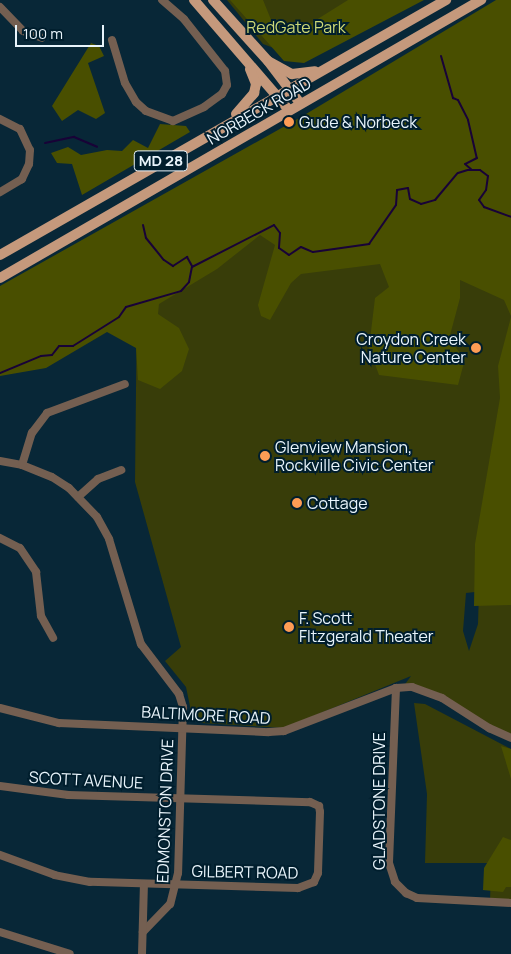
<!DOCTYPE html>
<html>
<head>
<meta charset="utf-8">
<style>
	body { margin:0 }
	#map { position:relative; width:511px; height:954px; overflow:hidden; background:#082737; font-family:Manrope,sans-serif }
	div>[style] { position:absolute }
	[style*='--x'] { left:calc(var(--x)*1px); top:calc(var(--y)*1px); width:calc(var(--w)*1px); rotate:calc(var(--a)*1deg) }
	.green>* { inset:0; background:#383d09 }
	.forest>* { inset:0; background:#494f00 }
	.stream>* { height:2px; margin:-1px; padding:0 1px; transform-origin:1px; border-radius:1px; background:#180237 }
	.minor>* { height:8px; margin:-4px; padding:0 4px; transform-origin:4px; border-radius:4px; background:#745f51 }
	.major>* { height:10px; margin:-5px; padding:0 5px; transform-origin:5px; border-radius:5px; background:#c5997c }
	.dots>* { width:14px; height:14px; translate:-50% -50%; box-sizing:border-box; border:2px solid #001e2d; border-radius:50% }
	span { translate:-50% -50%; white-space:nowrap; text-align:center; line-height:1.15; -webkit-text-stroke:4px #001e2d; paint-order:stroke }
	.shield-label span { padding:1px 4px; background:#001e2d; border:1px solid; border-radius:4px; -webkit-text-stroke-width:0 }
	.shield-label { font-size:15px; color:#e8f4fb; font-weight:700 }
	.park-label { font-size:16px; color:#cdd977 }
	.street-label { font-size:16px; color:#e8f4fb }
	.poi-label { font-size:16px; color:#e8f4fb }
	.left { translate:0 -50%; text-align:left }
	.right { translate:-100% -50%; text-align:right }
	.scale { position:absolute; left:15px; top:25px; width:89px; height:22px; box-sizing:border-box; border:2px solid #e8f4fb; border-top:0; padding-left:6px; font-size:15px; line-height:18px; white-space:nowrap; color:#e8f4fb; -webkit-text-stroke:4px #001e2d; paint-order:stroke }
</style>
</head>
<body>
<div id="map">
	<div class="green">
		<div style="clip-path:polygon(227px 0,402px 0,298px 57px,263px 44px)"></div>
		<div style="clip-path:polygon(511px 2px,511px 559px,475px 592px,466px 593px,463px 631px,469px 651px,478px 624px,479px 589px,511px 592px,511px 738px,442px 698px,403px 687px,411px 676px,284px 728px,202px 723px,192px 716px,186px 687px,165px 661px,181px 647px,135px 482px,137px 297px)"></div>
		<div style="clip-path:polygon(414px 703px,425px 704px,511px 749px,511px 903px,490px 902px,491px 863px,425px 863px,427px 794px)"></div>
	</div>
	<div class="forest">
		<div style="clip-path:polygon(230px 0,263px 0,274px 27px,286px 32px,300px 30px,348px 0,424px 0,304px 63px,284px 61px)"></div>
		<div style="clip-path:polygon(496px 0,511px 0,511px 316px,504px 300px,460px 280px,460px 298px,449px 339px,465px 359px,458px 385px,379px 375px,369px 348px,375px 298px,389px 287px,380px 264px,301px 274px,291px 283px,270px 320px,261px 316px,258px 305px,275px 245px,260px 235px,217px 269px,159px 304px,158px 314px,179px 328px,189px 349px,182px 371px,160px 389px,138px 380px,136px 348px,107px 332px,46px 368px,0 376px,0 286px,301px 117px)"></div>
		<div style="clip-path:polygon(91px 43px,99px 46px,104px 56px,88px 63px,105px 113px,96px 119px,78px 110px,62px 121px,52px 106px)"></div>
		<div style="clip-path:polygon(160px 124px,186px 126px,190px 132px,82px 195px,72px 164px,57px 163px,51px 153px,68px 147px,81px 155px,107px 150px,122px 151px,133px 140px,148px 148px)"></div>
		<div style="clip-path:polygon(511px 317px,511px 605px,474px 606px,475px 544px,500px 398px,498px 366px)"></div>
		<div style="clip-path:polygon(501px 746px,511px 749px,511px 779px)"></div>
		<div style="clip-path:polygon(503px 837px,511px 840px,511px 887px,506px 887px,503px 892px,483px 890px,484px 868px)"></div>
	</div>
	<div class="stream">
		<div style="--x:441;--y:56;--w:44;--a:74.1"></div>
		<div style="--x:453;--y:98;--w:5;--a:22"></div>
		<div style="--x:458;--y:100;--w:22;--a:63"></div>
		<div style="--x:468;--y:120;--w:39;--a:77"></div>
		<div style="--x:477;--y:158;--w:13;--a:153"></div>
		<div style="--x:465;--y:164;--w:8;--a:40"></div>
		<div style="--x:45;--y:143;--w:30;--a:-12"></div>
		<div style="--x:74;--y:137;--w:25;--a:23"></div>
		<div style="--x:143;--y:225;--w:13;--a:77"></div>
		<div style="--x:146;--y:238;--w:28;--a:51"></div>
		<div style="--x:164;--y:260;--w:11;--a:34"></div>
		<div style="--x:173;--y:266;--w:17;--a:-33"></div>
		<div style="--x:187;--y:257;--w:10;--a:61"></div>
		<div style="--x:0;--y:373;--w:44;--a:-22.5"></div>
		<div style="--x:41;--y:356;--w:11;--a:-5"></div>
		<div style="--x:52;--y:355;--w:11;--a:-52"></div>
		<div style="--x:59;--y:346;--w:14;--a:0"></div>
		<div style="--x:73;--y:346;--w:54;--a:-32.2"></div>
		<div style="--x:119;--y:317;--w:12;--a:-55"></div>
		<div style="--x:126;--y:307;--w:57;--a:-16.2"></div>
		<div style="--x:181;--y:291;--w:12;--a:-48"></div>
		<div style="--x:189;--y:282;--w:15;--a:-79"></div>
		<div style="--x:192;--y:267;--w:92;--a:-27.1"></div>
		<div style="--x:274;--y:225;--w:10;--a:53"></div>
		<div style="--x:280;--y:233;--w:15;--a:94"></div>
		<div style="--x:279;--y:248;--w:12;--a:35"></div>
		<div style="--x:289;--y:255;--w:14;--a:-34"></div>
		<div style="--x:301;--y:247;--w:13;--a:23"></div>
		<div style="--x:313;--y:252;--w:57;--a:-8.1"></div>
		<div style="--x:369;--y:244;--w:47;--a:-55.3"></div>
		<div style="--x:396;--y:205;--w:15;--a:-86"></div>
		<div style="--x:397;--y:190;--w:11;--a:-10"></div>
		<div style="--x:408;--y:188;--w:11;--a:80"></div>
		<div style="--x:410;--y:199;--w:12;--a:24"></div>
		<div style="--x:421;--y:204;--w:15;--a:-16"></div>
		<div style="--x:435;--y:200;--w:35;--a:-50"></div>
		<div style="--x:458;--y:173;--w:10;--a:-17"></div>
		<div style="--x:468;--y:170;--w:12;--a:0"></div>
		<div style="--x:480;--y:170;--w:10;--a:37"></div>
		<div style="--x:488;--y:176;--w:14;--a:98"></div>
		<div style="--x:486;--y:190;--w:12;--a:125"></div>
		<div style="--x:479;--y:200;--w:9;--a:54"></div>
		<div style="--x:484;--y:207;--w:29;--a:20"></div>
	</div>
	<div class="minor">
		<div style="--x:0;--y:7;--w:33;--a:46"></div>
		<div style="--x:23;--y:31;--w:20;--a:20"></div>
		<div style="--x:112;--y:40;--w:45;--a:73.2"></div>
		<div style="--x:125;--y:83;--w:22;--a:60"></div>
		<div style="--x:136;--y:102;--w:13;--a:42"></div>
		<div style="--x:146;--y:111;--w:29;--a:20"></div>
		<div style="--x:173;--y:121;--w:34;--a:-24"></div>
		<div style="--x:204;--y:107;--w:22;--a:-36"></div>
		<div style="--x:222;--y:94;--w:10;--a:-61"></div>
		<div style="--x:227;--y:85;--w:14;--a:-98"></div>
		<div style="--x:225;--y:71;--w:66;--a:-128.3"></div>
		<div style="--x:184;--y:19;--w:29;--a:-139"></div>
		<div style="--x:0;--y:119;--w:22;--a:27"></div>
		<div style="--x:20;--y:129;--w:23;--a:65"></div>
		<div style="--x:30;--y:150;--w:14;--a:94"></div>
		<div style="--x:29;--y:164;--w:17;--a:115"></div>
		<div style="--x:22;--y:179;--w:26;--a:149"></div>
		<div style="--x:0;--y:461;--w:22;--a:10"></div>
		<div style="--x:22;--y:465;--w:32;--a:22"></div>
		<div style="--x:52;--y:477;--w:20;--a:33"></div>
		<div style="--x:69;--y:488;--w:40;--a:46"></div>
		<div style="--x:97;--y:517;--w:25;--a:61"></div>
		<div style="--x:109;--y:539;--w:110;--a:73.1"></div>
		<div style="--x:141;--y:644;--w:63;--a:52.8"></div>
		<div style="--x:179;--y:694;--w:14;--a:73"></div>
		<div style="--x:183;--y:707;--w:166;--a:91.7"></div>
		<div style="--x:178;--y:873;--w:32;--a:104"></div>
		<div style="--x:170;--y:904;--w:39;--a:134"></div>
		<div style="--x:22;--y:465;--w:34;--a:-73"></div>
		<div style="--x:32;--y:433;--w:25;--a:-53"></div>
		<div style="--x:47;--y:413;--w:83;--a:-20.4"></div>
		<div style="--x:78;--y:497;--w:27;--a:-42"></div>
		<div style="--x:98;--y:479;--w:25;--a:-21"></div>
		<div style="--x:0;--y:538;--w:22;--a:27"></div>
		<div style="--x:20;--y:548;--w:29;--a:56"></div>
		<div style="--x:36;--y:572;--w:44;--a:83.5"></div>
		<div style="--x:41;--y:616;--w:25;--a:61"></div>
		<div style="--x:396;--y:688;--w:175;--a:92.3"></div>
		<div style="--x:389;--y:863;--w:20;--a:72"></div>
		<div style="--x:395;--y:882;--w:16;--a:45"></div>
		<div style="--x:406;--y:893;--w:12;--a:24"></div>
		<div style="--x:417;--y:898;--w:94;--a:3"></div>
		<div style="--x:0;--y:708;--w:61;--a:14.3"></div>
		<div style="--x:59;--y:723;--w:210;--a:2.5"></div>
		<div style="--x:269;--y:732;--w:15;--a:-4"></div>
		<div style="--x:284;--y:731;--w:120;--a:-21"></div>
		<div style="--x:396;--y:688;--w:16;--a:-4"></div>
		<div style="--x:412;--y:687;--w:32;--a:20"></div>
		<div style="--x:442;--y:698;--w:56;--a:32.6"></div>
		<div style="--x:489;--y:728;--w:24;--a:24"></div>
		<div style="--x:0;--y:786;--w:69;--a:7.5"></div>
		<div style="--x:68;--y:795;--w:242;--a:1.7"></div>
		<div style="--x:310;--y:802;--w:10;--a:24"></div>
		<div style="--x:319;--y:806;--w:6;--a:81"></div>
		<div style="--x:320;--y:812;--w:61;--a:91.9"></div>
		<div style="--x:318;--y:873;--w:10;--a:114"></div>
		<div style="--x:314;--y:882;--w:17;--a:159"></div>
		<div style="--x:298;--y:888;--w:208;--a:-178.3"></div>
		<div style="--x:90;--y:882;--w:36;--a:-169"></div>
		<div style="--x:55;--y:875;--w:59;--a:-160"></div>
		<div style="--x:0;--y:932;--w:73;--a:17.4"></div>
		<div style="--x:142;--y:954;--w:70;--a:-88.4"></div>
	</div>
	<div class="major">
		<div style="--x:194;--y:0;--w:145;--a:49.2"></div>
		<div style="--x:213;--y:0;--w:82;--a:48"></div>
		<div style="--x:268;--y:61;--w:53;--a:52.7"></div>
		<div style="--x:270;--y:62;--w:25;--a:29"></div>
		<div style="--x:292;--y:74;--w:23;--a:-7"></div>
		<div style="--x:236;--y:114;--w:28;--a:-49"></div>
		<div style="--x:254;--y:93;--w:9;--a:-77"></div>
		<div style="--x:256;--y:84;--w:16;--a:-112"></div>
		<div style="--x:0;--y:255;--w:514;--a:-29.76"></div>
		<div style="--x:0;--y:278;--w:556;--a:-30.03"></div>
	</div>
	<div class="dots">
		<div style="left:289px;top:122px;background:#fd9c55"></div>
		<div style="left:476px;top:348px;background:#fd9c55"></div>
		<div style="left:265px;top:456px;background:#fd9c55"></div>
		<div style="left:297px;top:503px;background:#fd9c55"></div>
		<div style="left:289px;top:627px;background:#fd9c55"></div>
	</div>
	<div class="shield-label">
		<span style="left:161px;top:161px">MD 28</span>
	</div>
	<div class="park-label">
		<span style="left:296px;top:27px">RedGate Park</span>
	</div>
	<div class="street-label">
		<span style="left:259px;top:111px;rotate:-30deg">NORBECK ROAD</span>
		<span style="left:206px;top:715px;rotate:3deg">BALTIMORE ROAD</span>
		<span style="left:86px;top:780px;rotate:3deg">SCOTT AVENUE</span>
		<span style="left:379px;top:801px;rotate:-90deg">GLADSTONE DRIVE</span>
		<span style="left:165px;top:811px;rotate:-88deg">EDMONSTON DRIVE</span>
		<span style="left:245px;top:872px;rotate:1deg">GILBERT ROAD</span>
	</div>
	<div class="poi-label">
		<span class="left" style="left:299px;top:122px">Gude &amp; Norbeck</span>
		<span class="right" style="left:466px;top:348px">Croydon Creek<br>Nature Center</span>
		<span class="left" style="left:275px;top:456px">Glenview Mansion,<br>Rockville Civic Center</span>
		<span class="left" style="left:307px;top:503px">Cottage</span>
		<span class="left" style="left:299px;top:627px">F. Scott<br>FItzgerald Theater</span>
	</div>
	<div class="scale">100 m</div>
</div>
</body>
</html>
